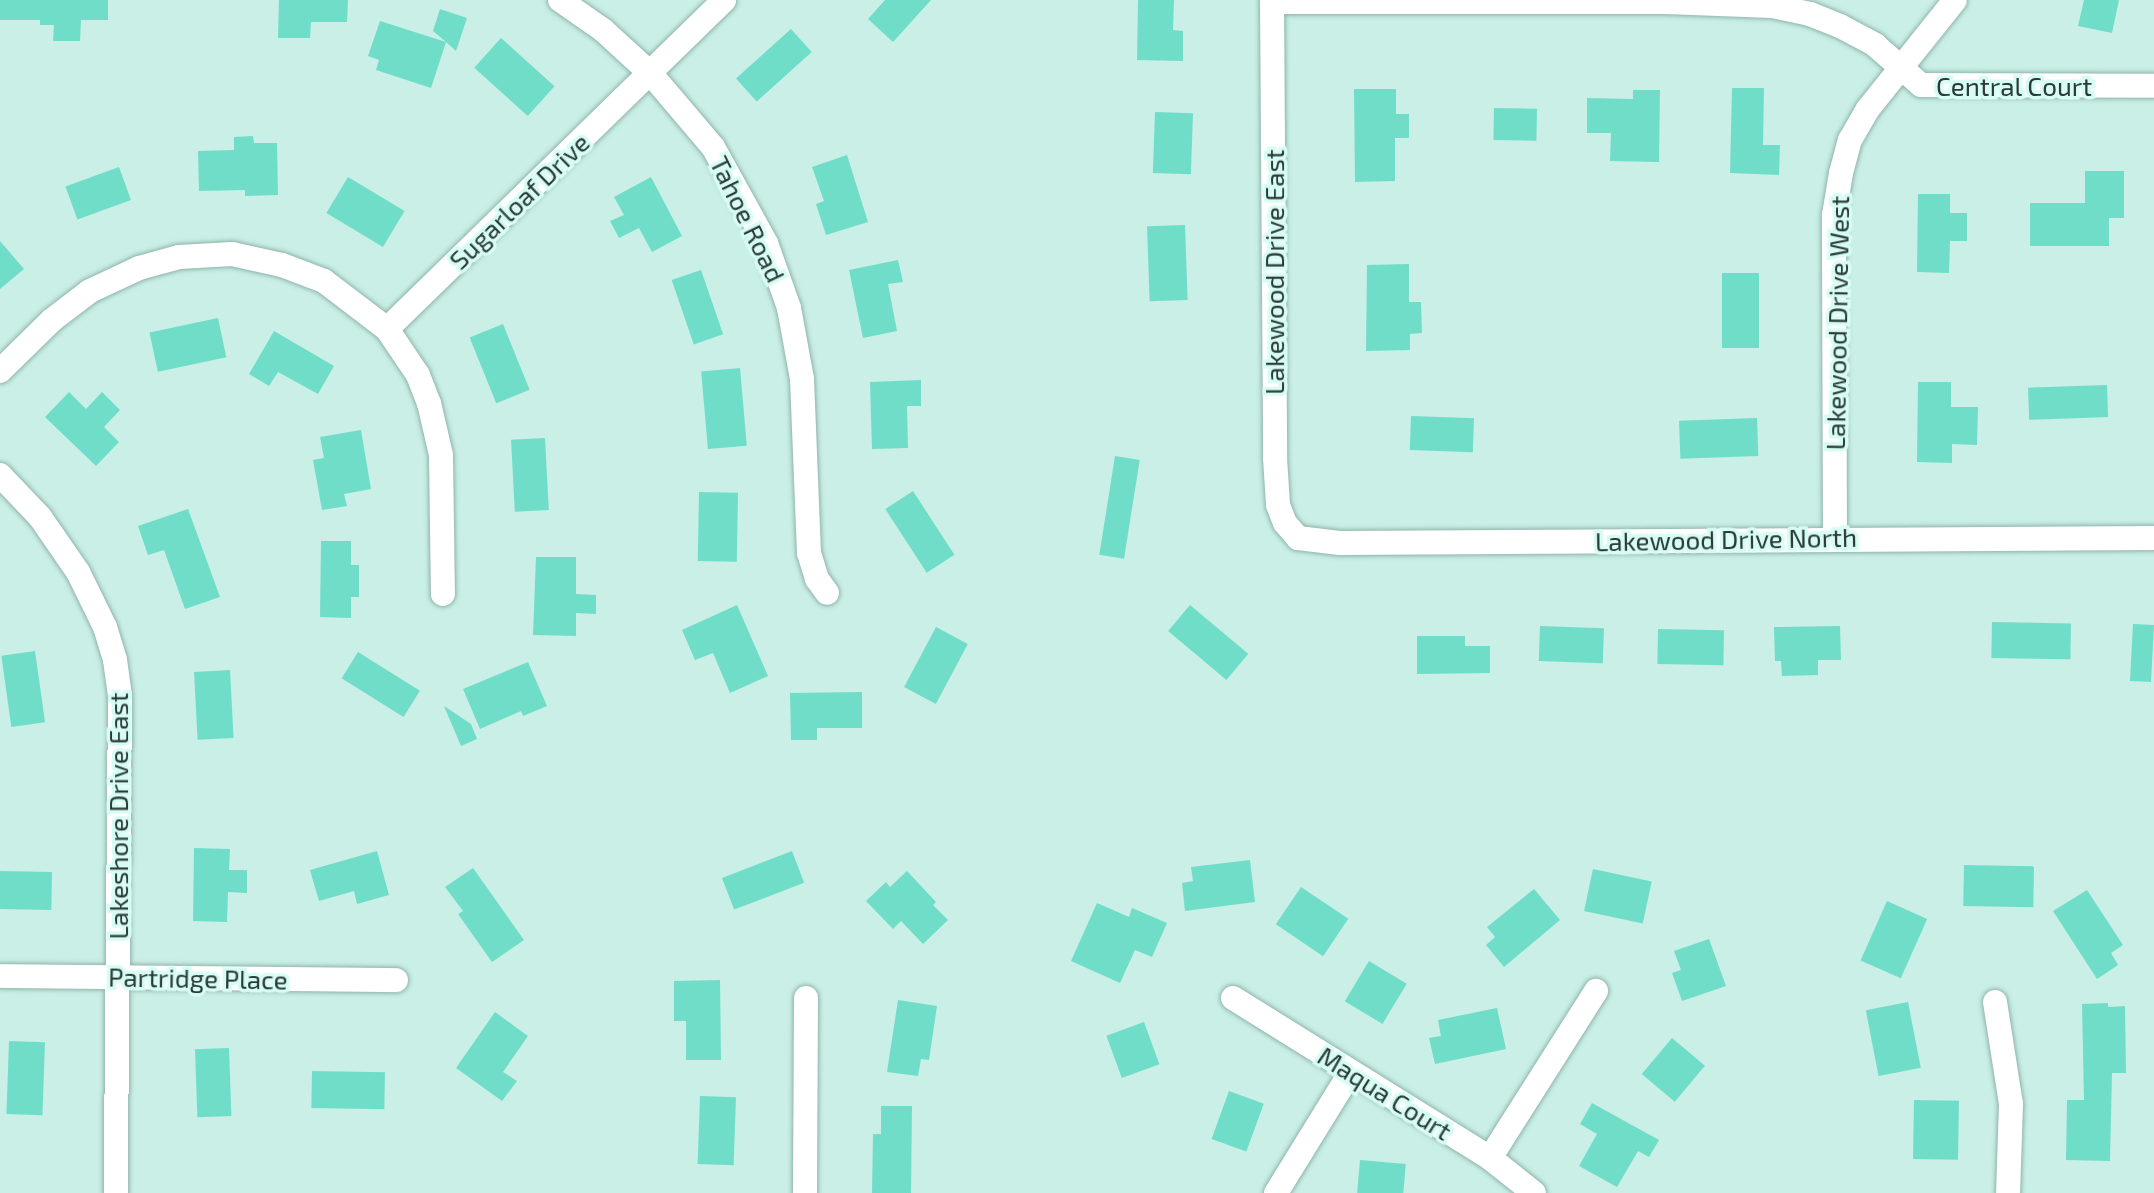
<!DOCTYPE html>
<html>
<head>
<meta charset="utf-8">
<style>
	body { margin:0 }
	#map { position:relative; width:2154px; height:1193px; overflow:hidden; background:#c9efe6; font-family:"Exo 2",sans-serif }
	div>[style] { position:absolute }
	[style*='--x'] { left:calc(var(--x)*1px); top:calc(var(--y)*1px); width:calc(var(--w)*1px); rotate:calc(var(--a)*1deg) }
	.building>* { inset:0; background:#70ddc9; transform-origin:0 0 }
	.roads { filter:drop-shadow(0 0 2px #90b4ac) drop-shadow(0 0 2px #90b4ac) }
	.street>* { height:24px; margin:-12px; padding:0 12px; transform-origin:12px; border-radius:12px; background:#fff }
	span { translate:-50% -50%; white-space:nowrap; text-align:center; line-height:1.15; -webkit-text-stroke:7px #d6fcf3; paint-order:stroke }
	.street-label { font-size:26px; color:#2b3a36 }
</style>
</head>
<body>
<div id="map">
	<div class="building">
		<div style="clip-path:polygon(0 0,108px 0,108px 20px,81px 20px,80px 41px,53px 41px,54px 25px,40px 25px,40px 20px,0 20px)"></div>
		<div style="clip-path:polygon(279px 0,348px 0,347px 22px,311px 22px,310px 38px,278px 38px)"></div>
		<div style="clip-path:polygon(885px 0,931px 0,893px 42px,868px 19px)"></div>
		<div style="clip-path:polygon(1138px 0,1174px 0,1173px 30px,1183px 31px,1183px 61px,1137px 60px)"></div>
		<div style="clip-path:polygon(2084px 0,2119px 0,2112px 33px,2078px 26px)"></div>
		<div style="clip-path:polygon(440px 9px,467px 18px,456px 51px,446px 42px,431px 88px,376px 70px,379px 60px,368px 56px,380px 21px,446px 42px,433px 31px)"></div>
		<div style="left:791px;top:29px;width:31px;height:74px;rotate:48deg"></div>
		<div style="left:501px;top:38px;width:72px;height:40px;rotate:42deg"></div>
		<div style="clip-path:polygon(1732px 88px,1764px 88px,1763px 145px,1780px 145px,1779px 175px,1730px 173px)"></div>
		<div style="clip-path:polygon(1354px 89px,1396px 89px,1396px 114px,1409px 114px,1409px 138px,1395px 138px,1395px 181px,1355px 182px)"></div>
		<div style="clip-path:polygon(1633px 90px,1660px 90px,1659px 162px,1610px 161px,1611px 133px,1587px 133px,1587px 98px,1633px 99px)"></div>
		<div style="left:1494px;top:108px;width:43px;height:32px;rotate:1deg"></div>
		<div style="left:1155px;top:112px;width:38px;height:61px;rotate:2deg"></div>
		<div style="clip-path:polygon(253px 136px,254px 143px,277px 143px,278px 195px,245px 196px,245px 190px,199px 191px,198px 151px,234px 150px,234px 137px)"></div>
		<div style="clip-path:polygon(847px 155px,868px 222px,826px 235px,816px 204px,824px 201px,812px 167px)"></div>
		<div style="left:119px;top:167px;width:35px;height:57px;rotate:70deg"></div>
		<div style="clip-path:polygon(2085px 171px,2124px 171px,2124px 218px,2109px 218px,2109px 246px,2030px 246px,2030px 203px,2085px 203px)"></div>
		<div style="left:348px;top:177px;width:66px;height:42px;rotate:31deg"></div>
		<div style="clip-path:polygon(651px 177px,682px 236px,652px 252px,639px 228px,619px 238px,610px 221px,624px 215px,614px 197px)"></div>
		<div style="clip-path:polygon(1918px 194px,1950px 194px,1950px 213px,1967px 213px,1967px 241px,1950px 241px,1949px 273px,1917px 272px)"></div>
		<div style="left:1185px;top:225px;width:75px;height:38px;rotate:88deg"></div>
		<div style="clip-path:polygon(0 241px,24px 269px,0 289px)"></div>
		<div style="clip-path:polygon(898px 260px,903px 282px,888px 284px,897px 331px,863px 338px,849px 270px)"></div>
		<div style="clip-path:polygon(1409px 264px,1409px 302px,1421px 302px,1422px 333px,1410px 334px,1410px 350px,1366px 351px,1367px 265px)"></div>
		<div style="left:701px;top:270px;width:68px;height:31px;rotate:71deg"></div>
		<div style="left:1722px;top:273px;width:37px;height:75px"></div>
		<div style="left:218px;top:318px;width:40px;height:70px;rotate:78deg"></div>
		<div style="left:503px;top:324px;width:71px;height:36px;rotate:68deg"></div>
		<div style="clip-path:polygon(274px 331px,334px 366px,318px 394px,278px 372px,269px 386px,249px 374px)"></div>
		<div style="left:740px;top:368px;width:78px;height:39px;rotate:85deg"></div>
		<div style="clip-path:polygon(921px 380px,921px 406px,907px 406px,908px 448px,872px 449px,870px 382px)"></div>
		<div style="clip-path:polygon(1918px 382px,1951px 382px,1951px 407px,1978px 407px,1977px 445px,1952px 444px,1952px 463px,1917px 462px)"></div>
		<div style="left:2107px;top:385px;width:32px;height:79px;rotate:88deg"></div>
		<div style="clip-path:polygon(69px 392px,86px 409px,102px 392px,120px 410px,104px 427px,119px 442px,96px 466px,45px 417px)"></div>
		<div style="left:1411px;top:416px;width:63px;height:34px;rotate:2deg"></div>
		<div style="left:1757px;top:418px;width:38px;height:78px;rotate:88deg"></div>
		<div style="clip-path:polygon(361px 430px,371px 489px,344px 494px,347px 506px,322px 510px,313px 460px,324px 458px,320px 437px)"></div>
		<div style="left:545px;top:438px;width:72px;height:34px;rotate:87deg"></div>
		<div style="left:1115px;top:456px;width:25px;height:100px;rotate:9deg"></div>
		<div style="left:913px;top:491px;width:76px;height:33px;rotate:57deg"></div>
		<div style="left:699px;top:492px;width:39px;height:69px;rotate:1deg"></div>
		<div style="clip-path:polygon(188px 509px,220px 597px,185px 609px,164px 550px,148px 555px,138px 526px)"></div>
		<div style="clip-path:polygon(321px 541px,351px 541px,351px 565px,359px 565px,359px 597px,351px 597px,351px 618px,320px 617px)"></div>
		<div style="clip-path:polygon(536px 557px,576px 557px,576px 594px,596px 595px,596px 614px,576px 613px,576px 636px,533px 635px)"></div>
		<div style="clip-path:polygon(737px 605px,768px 676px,730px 693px,713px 653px,695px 660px,682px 630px)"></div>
		<div style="left:1190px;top:605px;width:76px;height:34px;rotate:40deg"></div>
		<div style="left:1992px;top:622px;width:79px;height:36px;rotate:1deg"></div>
		<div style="left:2133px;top:624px;width:21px;height:57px;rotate:3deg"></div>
		<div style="left:1540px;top:626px;width:64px;height:35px;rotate:2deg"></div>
		<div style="clip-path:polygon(1840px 626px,1841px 660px,1818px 660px,1818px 675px,1782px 676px,1781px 661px,1775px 661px,1774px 627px)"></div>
		<div style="left:936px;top:627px;width:36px;height:68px;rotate:28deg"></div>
		<div style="left:1658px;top:629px;width:66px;height:35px;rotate:1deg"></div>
		<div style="clip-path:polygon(1417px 636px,1465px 636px,1465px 646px,1490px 646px,1490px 673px,1417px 674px)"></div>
		<div style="left:35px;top:651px;width:72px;height:34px;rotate:82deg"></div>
		<div style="left:358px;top:652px;width:73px;height:31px;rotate:32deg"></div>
		<div style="clip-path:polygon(528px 662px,547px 706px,523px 716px,521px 711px,480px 729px,463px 689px)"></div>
		<div style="left:230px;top:670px;width:68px;height:36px;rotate:87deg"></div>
		<div style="clip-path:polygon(862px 692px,862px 728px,817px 728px,817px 740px,791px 740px,790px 693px)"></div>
		<div style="clip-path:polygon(444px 706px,471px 724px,477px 739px,461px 746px)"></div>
		<div style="clip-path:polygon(194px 848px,230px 849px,229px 870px,247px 870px,247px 893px,228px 892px,227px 922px,193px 921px)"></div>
		<div style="clip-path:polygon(377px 851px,389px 895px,357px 904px,354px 891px,319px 901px,310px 870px)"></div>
		<div style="left:792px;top:851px;width:34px;height:75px;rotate:69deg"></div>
		<div style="clip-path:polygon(1250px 860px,1255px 902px,1185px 911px,1182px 883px,1193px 881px,1191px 867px)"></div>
		<div style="left:1964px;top:865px;width:70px;height:41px;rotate:1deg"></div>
		<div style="clip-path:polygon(473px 868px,524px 940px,492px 962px,458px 914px,463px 911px,445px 887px)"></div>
		<div style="left:1593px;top:869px;width:60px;height:43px;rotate:12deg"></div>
		<div style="left:0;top:871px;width:52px;height:38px;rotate:1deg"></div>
		<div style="clip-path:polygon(907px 871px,936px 902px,933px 905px,948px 920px,923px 944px,901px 921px,893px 929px,866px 901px,886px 882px,890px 887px)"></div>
		<div style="left:1301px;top:887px;width:57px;height:45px;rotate:34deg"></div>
		<div style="clip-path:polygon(1534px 889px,1560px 920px,1504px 967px,1486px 945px,1495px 937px,1487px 927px)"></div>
		<div style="clip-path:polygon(2087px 890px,2123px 945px,2111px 953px,2118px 965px,2097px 979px,2053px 911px)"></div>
		<div style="left:1887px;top:901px;width:44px;height:65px;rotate:24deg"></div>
		<div style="clip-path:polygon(1097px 903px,1129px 917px,1132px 908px,1167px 923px,1152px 957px,1135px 950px,1120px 983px,1071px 961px)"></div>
		<div style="clip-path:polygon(1709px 939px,1726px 986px,1682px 1001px,1672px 973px,1681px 970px,1674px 951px)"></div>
		<div style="left:1369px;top:961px;width:44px;height:47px;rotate:31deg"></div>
		<div style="clip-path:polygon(720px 980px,721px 1060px,686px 1060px,686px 1021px,674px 1021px,674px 981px)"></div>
		<div style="clip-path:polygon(898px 1000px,937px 1006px,929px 1060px,921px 1059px,918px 1076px,887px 1072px)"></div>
		<div style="left:1908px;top:1002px;width:67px;height:43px;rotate:79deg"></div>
		<div style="clip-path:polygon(2108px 1003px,2108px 1007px,2125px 1006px,2126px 1073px,2112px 1073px,2110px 1161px,2066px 1160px,2067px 1100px,2084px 1100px,2082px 1004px)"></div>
		<div style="clip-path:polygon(1497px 1008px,1506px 1049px,1435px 1064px,1429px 1038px,1441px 1036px,1438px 1020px)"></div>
		<div style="clip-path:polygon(495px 1012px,528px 1036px,503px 1072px,517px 1081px,502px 1101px,456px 1068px)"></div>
		<div style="left:1144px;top:1022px;width:45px;height:40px;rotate:70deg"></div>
		<div style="left:1672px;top:1038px;width:43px;height:47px;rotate:40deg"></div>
		<div style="left:9px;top:1041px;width:36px;height:73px;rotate:2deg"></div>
		<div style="left:229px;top:1048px;width:68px;height:34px;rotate:88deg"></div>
		<div style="left:312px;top:1071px;width:73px;height:37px;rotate:1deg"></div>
		<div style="left:1229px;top:1091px;width:37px;height:51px;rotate:20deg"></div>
		<div style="left:700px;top:1096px;width:36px;height:68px;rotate:2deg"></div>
		<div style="left:1914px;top:1100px;width:45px;height:59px;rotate:1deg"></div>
		<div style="clip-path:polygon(1592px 1103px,1659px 1140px,1649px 1157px,1638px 1151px,1617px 1187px,1579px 1166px,1597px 1134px,1580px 1124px)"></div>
		<div style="clip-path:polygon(881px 1106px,912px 1106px,911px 1193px,872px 1193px,873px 1134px,881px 1134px)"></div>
		<div style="left:1360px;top:1160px;width:46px;height:33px;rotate:5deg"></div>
	</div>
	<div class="roads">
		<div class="street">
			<div style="--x:560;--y:0;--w:52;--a:34.9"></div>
			<div style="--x:603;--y:30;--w:65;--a:42.5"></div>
			<div style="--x:651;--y:74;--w:96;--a:49.7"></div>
			<div style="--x:713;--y:147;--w:110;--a:61.1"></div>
			<div style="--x:766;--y:243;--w:69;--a:70.5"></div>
			<div style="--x:789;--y:308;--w:72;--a:79.6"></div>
			<div style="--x:802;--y:379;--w:174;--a:87.7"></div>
			<div style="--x:809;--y:553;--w:27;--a:73"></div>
			<div style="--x:817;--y:579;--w:17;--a:54"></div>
			<div style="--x:1272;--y:0;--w:458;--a:89.6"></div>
			<div style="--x:1275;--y:458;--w:47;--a:86.3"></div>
			<div style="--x:1278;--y:505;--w:19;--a:69"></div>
			<div style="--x:1285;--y:523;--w:20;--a:49"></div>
			<div style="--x:1298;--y:538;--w:42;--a:6.8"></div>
			<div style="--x:1340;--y:543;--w:814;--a:-0.35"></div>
			<div style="--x:1272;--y:2;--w:393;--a:0"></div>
			<div style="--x:1665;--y:2;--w:107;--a:2.1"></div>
			<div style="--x:1772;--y:6;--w:39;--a:12"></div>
			<div style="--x:1810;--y:14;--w:32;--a:22"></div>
			<div style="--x:1840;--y:26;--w:40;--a:28"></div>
			<div style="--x:1875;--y:45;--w:61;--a:41"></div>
			<div style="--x:1921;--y:85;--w:233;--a:0.2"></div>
			<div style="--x:387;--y:329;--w:471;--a:-44.3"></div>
			<div style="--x:0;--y:371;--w:73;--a:-44.4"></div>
			<div style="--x:52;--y:320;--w:48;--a:-37.3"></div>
			<div style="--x:90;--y:291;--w:54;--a:-25.1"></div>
			<div style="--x:139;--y:268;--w:41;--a:-15.4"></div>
			<div style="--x:179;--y:257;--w:53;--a:-3.2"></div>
			<div style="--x:232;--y:254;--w:51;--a:12.4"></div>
			<div style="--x:282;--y:265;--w:45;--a:20.9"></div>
			<div style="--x:324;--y:281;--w:79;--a:37.3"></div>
			<div style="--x:387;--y:329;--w:55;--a:56"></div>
			<div style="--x:418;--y:375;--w:30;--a:69"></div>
			<div style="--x:429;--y:403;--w:53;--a:77"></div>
			<div style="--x:441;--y:455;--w:139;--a:89.2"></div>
			<div style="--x:0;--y:475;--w:58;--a:46.4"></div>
			<div style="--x:40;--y:517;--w:67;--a:55.4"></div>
			<div style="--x:78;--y:572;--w:61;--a:63.9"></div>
			<div style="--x:105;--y:627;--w:34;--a:73"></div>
			<div style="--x:115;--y:660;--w:35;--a:82"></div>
			<div style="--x:120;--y:695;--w:498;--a:90.5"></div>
			<div style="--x:1835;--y:538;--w:323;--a:-90.2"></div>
			<div style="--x:1834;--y:215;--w:43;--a:-80.5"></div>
			<div style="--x:1841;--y:173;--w:34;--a:-75"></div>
			<div style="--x:1850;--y:140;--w:36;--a:-60"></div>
			<div style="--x:1868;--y:109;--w:139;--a:-51.4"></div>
			<div style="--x:0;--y:976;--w:396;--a:0.6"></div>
			<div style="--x:1233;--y:998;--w:303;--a:31.9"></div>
			<div style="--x:1490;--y:1158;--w:56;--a:38.5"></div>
			<div style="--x:1995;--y:1002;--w:103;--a:81.1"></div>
			<div style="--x:2011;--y:1104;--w:89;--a:91.9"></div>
			<div style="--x:1490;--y:1158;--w:198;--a:-57.6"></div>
			<div style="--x:805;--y:1193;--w:195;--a:-89.7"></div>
			<div style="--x:1276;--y:1193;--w:141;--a:-58.3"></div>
		</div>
	</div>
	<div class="street-label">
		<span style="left:2014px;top:86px">Central Court</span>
		<span style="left:519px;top:201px;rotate:-44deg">Sugarloaf Drive</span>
		<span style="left:748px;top:219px;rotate:64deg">Tahoe Road</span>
		<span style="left:1274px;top:272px;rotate:-90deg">Lakewood Drive East</span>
		<span style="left:1837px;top:323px;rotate:-89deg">Lakewood Drive West</span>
		<span style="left:1726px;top:539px;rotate:-1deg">Lakewood Drive North</span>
		<span style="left:118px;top:816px;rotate:-90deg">Lakeshore Drive East</span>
		<span style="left:198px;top:978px;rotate:1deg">Partridge Place</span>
		<span style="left:1385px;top:1093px;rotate:32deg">Maqua Court</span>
	</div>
</div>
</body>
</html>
